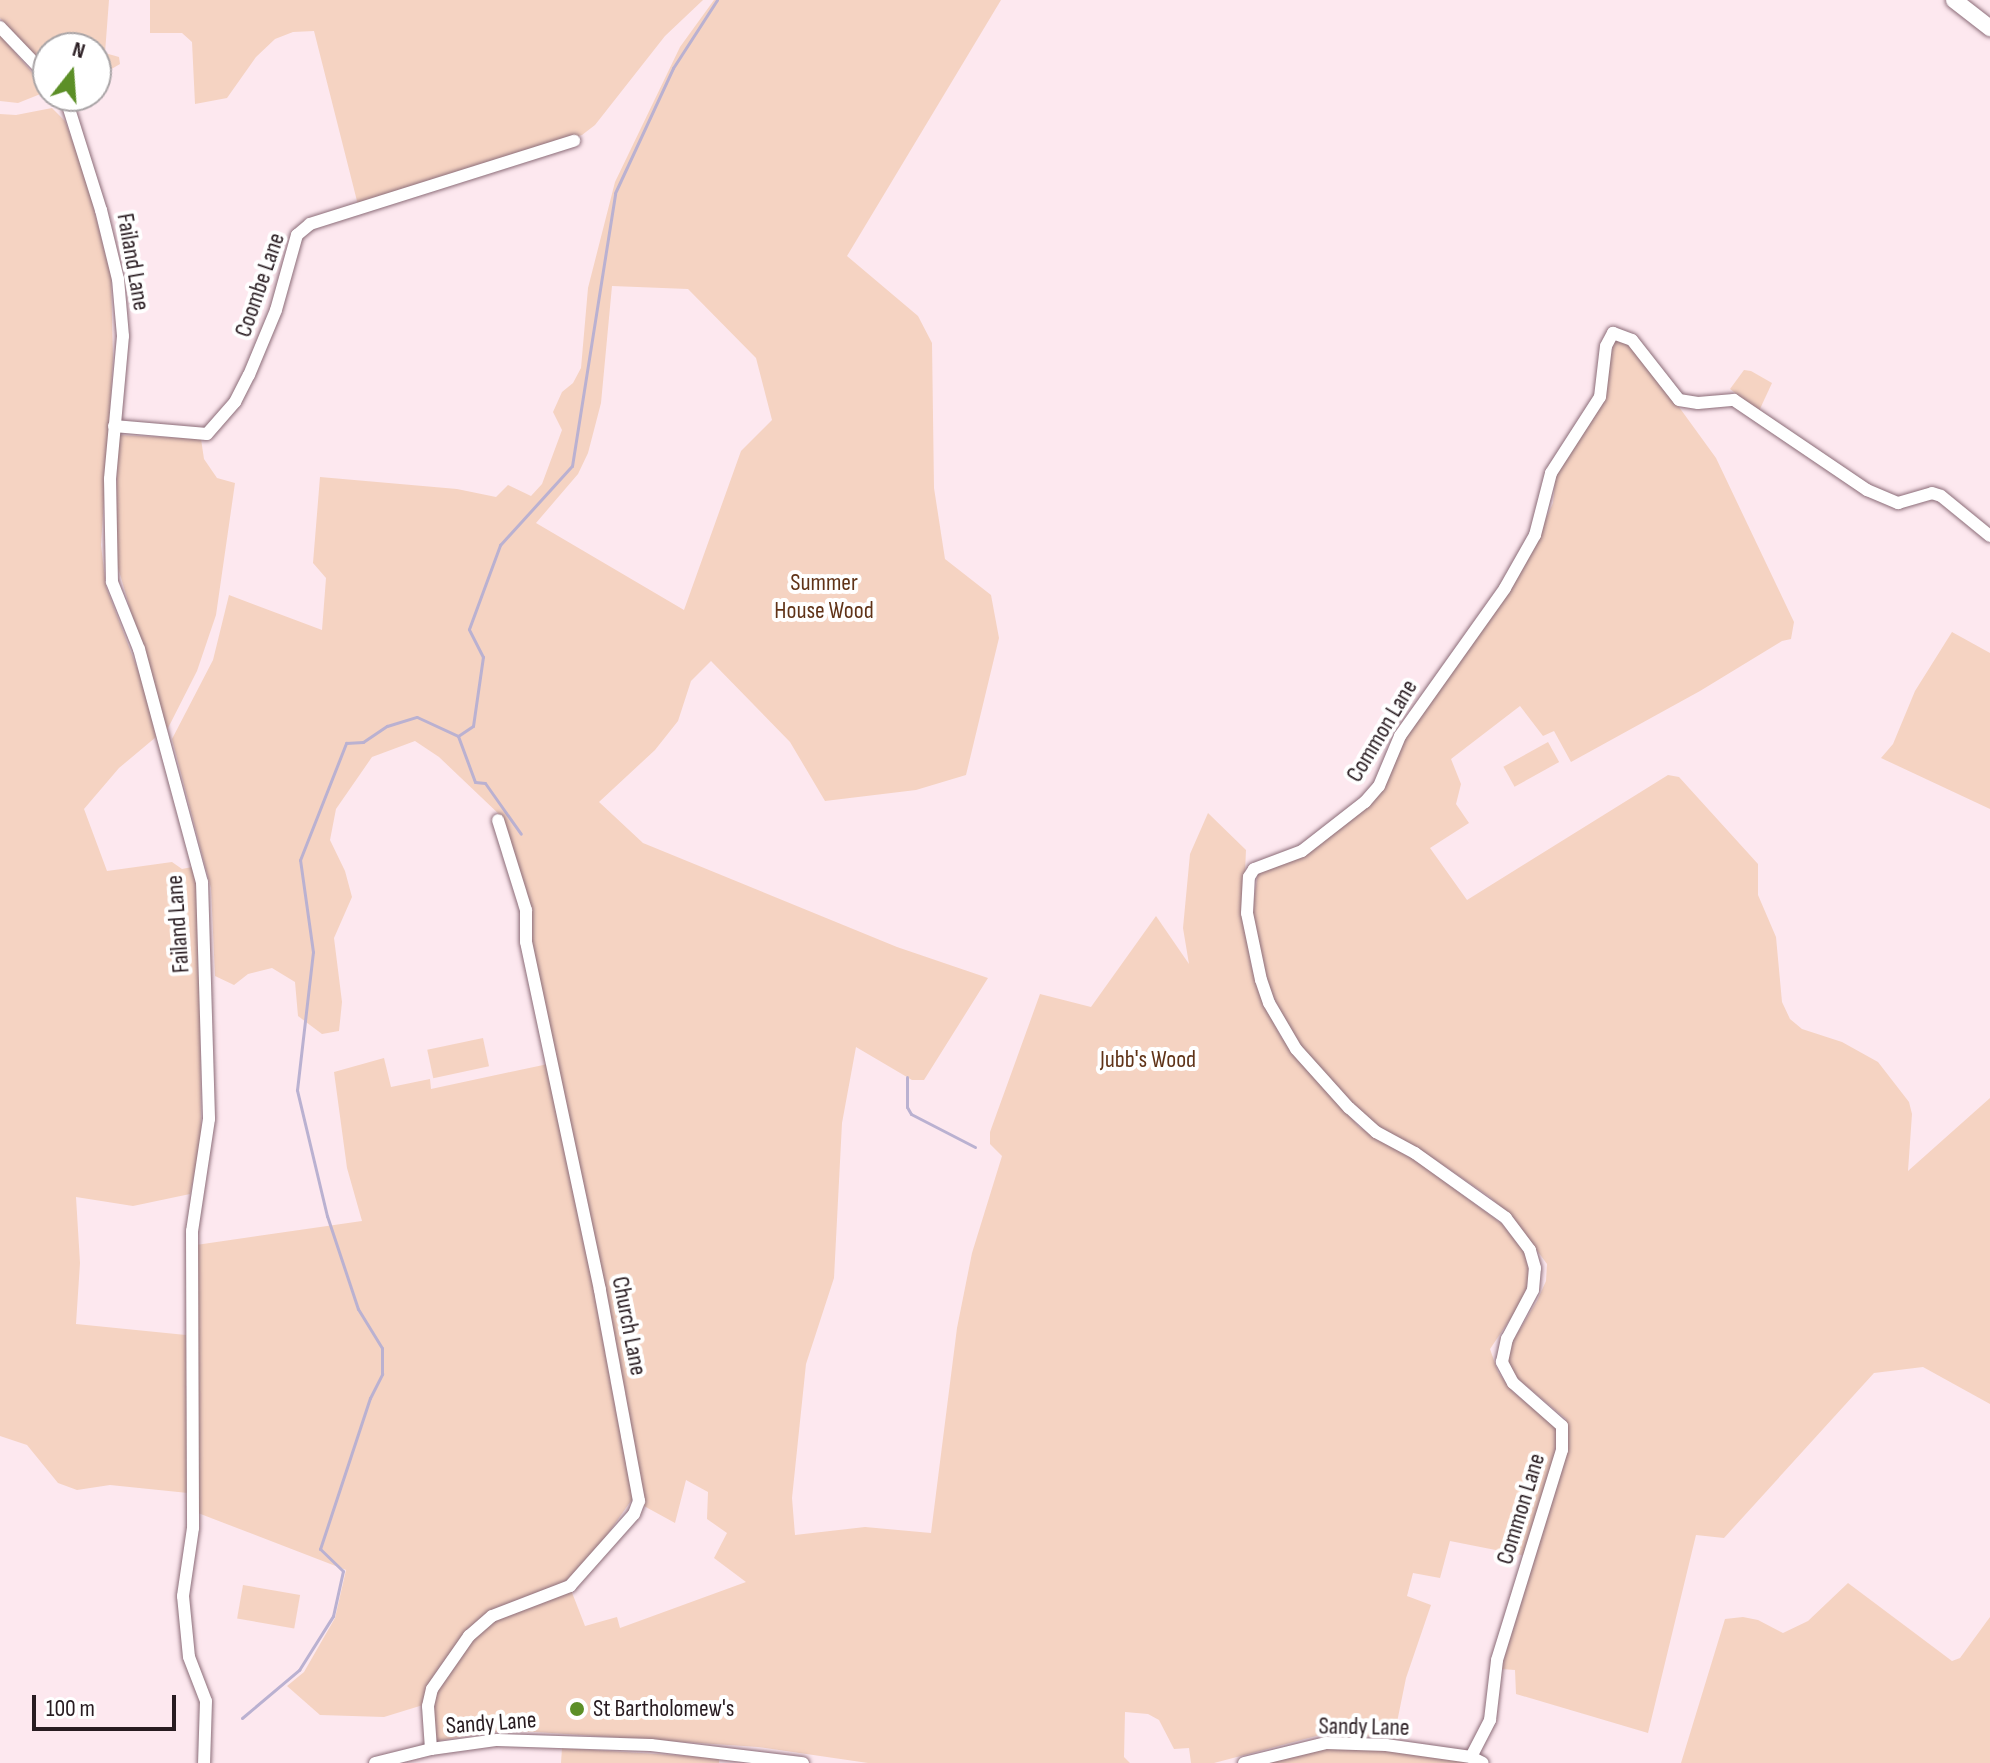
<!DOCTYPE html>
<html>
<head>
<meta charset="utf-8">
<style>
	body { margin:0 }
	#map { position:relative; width:1990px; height:1763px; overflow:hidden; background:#fde8ef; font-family:"Sofia Sans Condensed",sans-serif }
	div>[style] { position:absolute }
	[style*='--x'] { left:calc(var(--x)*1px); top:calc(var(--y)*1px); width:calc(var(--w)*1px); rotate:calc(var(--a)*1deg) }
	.green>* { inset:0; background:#f5d3c2; transform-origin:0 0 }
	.stream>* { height:3px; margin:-1.5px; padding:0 1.5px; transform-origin:1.5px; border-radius:1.5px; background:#bab1d1 }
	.roads { filter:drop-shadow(0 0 2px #8b6c78) drop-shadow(0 0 2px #8b6c78) }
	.minor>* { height:12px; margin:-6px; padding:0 6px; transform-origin:6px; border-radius:6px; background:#fff }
	.major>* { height:16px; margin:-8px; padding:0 8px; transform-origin:8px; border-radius:8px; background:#fff }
	.dots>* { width:22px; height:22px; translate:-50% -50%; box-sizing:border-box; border:4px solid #fff; border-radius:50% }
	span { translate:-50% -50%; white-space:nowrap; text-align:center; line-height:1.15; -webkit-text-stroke:8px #fff; paint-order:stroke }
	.street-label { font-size:24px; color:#281b20 }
	.park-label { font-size:24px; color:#603318 }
	.poi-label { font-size:24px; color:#281b20 }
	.left { translate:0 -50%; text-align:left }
	.north { position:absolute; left:32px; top:32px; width:80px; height:80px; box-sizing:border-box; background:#fff; border:2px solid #a9a4a6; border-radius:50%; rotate:17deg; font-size:22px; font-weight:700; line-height:32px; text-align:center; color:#281b20 }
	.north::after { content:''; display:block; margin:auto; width:28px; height:36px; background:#5c8f27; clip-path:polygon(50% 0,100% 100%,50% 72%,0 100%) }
	.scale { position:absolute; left:32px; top:1695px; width:144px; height:36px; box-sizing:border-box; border:4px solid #281b20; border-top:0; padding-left:10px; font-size:24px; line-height:28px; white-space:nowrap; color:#281b20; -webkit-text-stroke:6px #fff; paint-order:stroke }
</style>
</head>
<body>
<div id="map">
	<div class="green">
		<div style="clip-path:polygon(0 0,109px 0,105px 53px,119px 57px,120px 64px,96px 78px,96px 48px,48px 48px,48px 70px,0 18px)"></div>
		<div style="clip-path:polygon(150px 0,703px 0,665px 36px,595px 125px,582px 135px,358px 205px,314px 31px,293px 32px,275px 39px,256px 57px,227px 98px,195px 104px,192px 42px,182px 33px,150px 33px)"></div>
		<div style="clip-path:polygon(evenodd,714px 0,1001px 0,847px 256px,918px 316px,932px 343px,934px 488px,945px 559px,991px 595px,999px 638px,966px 775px,916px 790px,825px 801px,790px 742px,711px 661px,691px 681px,678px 721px,655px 750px,599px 802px,643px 843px,897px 947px,988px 978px,924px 1080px,912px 1080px,856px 1047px,842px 1123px,834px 1278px,806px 1364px,792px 1498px,795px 1535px,865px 1527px,931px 1533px,957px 1328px,972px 1253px,1002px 1156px,990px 1144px,990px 1132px,1040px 994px,1091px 1007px,1156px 916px,1189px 964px,1183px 928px,1190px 854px,1208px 813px,1246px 850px,1243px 917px,1251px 965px,1263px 1001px,1281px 1037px,1359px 1127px,1419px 1163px,1502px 1224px,1525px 1253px,1530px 1279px,1521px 1303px,1490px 1349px,1498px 1372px,1513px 1392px,1558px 1429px,1554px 1461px,1526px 1556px,1450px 1541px,1440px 1578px,1413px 1573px,1407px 1596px,1431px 1605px,1406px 1678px,1394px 1737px,1320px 1735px,1214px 1763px,1191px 1763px,1189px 1748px,1174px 1749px,1159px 1720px,1148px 1714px,1125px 1712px,1124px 1757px,1130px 1763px,868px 1763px,758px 1747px,536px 1732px,491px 1732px,437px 1741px,433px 1707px,436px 1689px,476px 1636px,501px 1615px,571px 1590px,585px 1626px,617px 1617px,620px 1628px,746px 1582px,714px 1558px,727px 1533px,707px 1519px,708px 1492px,686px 1480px,675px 1523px,644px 1506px,502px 817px,439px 757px,415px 741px,372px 757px,336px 809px,330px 840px,345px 871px,352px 897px,334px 938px,342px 1002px,339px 1031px,322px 1034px,298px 1016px,295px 982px,272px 968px,248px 974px,234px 985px,215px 976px,211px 888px,172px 739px,213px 660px,229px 595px,322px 630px,326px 578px,313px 563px,320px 477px,457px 489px,496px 497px,508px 485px,531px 496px,542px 484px,562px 430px,553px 412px,562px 392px,573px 383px,581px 368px,588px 288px,615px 182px,680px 47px,714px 0,612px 286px,688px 289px,756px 358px,772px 420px,741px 451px,684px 610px,536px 523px,578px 474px,588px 453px,601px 403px,612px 286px)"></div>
		<div style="clip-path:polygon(0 35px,48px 91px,18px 103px,0 101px)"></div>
		<div style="clip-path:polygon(52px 108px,65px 121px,86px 178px,111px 277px,113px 359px,101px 545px,106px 587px,144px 686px,156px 737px,119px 768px,84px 809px,107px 871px,172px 862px,182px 869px,192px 867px,197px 888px,200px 1018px,201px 1141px,190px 1194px,133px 1206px,76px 1197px,80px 1263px,76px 1324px,186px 1335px,188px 1493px,110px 1485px,77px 1490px,58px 1483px,27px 1445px,0 1436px,0 114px,16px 115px)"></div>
		<div style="clip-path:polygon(1614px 340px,1627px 341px,1650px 367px,1716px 458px,1794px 622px,1791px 639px,1782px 641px,1700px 691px,1571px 762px,1554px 731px,1543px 736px,1520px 706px,1451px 759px,1461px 784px,1456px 804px,1469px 823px,1430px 848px,1467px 900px,1668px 775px,1679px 777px,1758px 864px,1758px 895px,1776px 937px,1782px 1002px,1790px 1019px,1802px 1029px,1842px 1042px,1878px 1062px,1909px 1102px,1912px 1114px,1908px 1171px,1990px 1098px,1990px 1404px,1923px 1367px,1874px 1373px,1724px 1538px,1696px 1535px,1648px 1733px,1516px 1694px,1515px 1670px,1501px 1669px,1567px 1453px,1566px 1419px,1516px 1377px,1508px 1363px,1508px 1349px,1537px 1301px,1546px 1281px,1547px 1264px,1514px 1219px,1490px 1197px,1418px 1148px,1377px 1126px,1350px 1103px,1300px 1046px,1267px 986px,1252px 913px,1258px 872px,1300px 858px,1320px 844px,1381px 791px,1409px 727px,1544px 523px,1553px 503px,1556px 472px,1603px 401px)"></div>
		<div style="clip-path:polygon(1744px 370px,1751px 371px,1772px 383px,1759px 411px,1730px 389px)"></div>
		<div style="clip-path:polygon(118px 435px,201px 439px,204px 459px,217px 478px,235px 483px,216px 615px,197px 671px,166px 732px,115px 557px)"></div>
		<div style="clip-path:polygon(1952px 632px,1990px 653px,1990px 809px,1881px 758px,1893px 744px,1915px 691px)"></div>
		<div style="left:1548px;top:742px;width:23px;height:51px;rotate:61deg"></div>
		<div style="left:483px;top:1038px;width:29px;height:57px;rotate:78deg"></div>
		<div style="clip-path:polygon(384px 1058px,391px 1087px,430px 1079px,431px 1089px,548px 1064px,592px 1269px,633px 1498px,595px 1552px,566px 1582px,466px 1633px,434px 1675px,423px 1705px,384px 1717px,320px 1715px,287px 1686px,304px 1672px,335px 1618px,346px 1570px,198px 1513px,196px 1245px,362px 1221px,347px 1168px,334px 1072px)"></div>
		<div style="clip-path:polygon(1848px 1583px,1952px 1661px,1960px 1658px,1990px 1617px,1990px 1763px,1681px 1763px,1725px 1619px,1743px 1617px,1758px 1620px,1783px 1633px,1808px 1621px)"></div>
		<div style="left:243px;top:1585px;width:58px;height:34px;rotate:10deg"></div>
		<div style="clip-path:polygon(562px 1748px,719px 1758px,719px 1763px,561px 1763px)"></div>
		<div style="clip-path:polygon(1331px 1748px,1386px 1749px,1472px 1763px,1268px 1763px)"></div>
	</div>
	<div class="stream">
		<div style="--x:458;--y:736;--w:49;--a:69.7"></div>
		<div style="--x:475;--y:782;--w:10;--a:6"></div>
		<div style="--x:485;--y:783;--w:62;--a:54.8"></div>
		<div style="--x:907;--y:1077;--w:30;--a:90"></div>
		<div style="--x:907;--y:1107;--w:8;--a:60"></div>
		<div style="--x:911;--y:1114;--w:72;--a:27.3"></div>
		<div style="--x:242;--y:1718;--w:75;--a:-40.1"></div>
		<div style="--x:299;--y:1670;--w:64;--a:-57.8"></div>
		<div style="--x:333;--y:1616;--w:46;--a:-77.5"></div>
		<div style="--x:343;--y:1571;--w:32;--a:-136"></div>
		<div style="--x:320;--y:1549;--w:159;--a:-71.7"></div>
		<div style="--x:370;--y:1398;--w:27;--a:-63"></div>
		<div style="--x:382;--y:1374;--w:26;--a:-90"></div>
		<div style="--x:382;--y:1348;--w:46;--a:-121.6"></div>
		<div style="--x:358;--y:1309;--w:98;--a:-108.4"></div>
		<div style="--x:327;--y:1216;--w:130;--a:-103.4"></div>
		<div style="--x:297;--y:1090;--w:139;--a:-83.4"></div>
		<div style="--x:313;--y:952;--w:93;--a:-98"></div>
		<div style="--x:300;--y:860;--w:126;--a:-68.5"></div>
		<div style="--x:346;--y:743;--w:17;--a:-3"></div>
		<div style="--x:363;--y:742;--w:29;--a:-34"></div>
		<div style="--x:387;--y:726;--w:31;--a:-17"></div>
		<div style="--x:417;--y:717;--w:45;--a:24.9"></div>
		<div style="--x:458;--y:736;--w:18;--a:-34"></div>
		<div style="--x:473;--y:726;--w:70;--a:-81.8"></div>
		<div style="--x:483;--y:657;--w:31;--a:-117"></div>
		<div style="--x:469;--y:629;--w:90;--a:-69.7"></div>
		<div style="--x:500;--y:545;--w:107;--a:-47.7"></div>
		<div style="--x:572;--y:466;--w:276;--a:-81"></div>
		<div style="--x:615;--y:193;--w:138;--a:-65.1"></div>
		<div style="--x:673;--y:68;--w:81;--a:-57.1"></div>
	</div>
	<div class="roads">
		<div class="minor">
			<div style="--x:0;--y:27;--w:69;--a:46.2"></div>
			<div style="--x:65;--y:96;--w:120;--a:72.5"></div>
			<div style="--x:101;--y:210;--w:71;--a:76.2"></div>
			<div style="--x:118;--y:279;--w:57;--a:85"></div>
			<div style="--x:123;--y:336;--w:144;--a:95.2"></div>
			<div style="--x:110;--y:479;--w:103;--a:88.9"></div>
			<div style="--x:112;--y:582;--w:72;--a:68.1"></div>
			<div style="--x:139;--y:649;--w:241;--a:74.9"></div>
			<div style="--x:202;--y:882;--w:237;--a:88.3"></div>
			<div style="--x:209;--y:1119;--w:113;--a:98.6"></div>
			<div style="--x:192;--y:1231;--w:297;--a:89.8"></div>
			<div style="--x:193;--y:1528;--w:69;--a:98.4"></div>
			<div style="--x:183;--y:1596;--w:61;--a:84.4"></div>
			<div style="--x:189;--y:1657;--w:47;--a:68.9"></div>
			<div style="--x:206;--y:1701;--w:62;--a:91.8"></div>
			<div style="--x:114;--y:426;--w:93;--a:4.9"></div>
			<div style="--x:207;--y:434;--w:43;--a:-48.8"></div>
			<div style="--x:235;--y:402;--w:30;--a:-63"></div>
			<div style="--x:249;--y:375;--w:70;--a:-67.4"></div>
			<div style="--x:276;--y:310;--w:78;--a:-74.4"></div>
			<div style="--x:297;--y:235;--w:17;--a:-40"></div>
			<div style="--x:310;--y:224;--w:277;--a:-17.5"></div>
			<div style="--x:431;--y:1749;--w:43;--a:-94"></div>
			<div style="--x:428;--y:1706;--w:17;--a:-77"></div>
			<div style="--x:432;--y:1689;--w:65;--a:-55.1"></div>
			<div style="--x:469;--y:1636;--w:30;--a:-41"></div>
			<div style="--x:492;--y:1616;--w:84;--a:-21"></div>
			<div style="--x:570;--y:1586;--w:96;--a:-48.4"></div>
			<div style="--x:634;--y:1514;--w:14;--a:-69"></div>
			<div style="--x:639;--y:1501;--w:215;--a:-100.5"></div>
			<div style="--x:600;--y:1290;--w:356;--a:-102"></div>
			<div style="--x:526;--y:942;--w:32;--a:-90"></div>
			<div style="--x:526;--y:910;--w:94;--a:-107.3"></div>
			<div style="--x:1471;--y:1757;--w:42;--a:-62.8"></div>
			<div style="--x:1490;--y:1720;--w:60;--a:-83.3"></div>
			<div style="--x:1497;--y:1660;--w:220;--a:-72.8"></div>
			<div style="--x:1562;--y:1450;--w:24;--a:-90"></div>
			<div style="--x:1562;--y:1426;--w:65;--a:-138.7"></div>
			<div style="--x:1513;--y:1383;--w:24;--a:-118"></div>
			<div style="--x:1502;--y:1362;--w:24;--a:-78"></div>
			<div style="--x:1507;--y:1339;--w:55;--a:-62"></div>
			<div style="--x:1533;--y:1290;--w:22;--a:-85"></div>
			<div style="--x:1535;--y:1268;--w:19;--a:-106"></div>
			<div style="--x:1530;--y:1250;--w:40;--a:-127"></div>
			<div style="--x:1506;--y:1218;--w:112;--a:-144.5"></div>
			<div style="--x:1415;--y:1153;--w:44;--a:-151.7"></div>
			<div style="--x:1376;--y:1132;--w:36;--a:-138"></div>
			<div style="--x:1349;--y:1108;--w:79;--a:-131.9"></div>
			<div style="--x:1296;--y:1049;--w:53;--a:-120.4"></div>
			<div style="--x:1269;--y:1003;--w:24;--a:-109"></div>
			<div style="--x:1261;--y:980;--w:68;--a:-101.8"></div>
			<div style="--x:1247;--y:913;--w:36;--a:-87"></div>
			<div style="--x:1249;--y:877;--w:9;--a:-58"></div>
			<div style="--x:1254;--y:869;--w:51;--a:-20.6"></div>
			<div style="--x:1302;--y:851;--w:80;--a:-37.9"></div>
			<div style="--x:1365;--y:802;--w:21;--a:-49"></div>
			<div style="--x:1379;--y:786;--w:54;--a:-67.2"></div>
			<div style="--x:1400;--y:736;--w:181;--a:-54.6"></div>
			<div style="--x:1505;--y:588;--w:61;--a:-60.5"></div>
			<div style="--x:1535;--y:535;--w:64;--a:-75.5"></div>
			<div style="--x:1551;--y:473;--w:90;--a:-57.2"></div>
			<div style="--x:1600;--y:397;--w:51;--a:-83.3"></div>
			<div style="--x:1606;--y:346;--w:15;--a:-62"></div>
			<div style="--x:1613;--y:333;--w:20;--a:20"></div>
			<div style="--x:1632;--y:340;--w:76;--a:51.9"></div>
			<div style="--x:1679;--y:400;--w:19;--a:9"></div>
			<div style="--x:1698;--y:403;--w:36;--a:-5"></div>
			<div style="--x:1734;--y:400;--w:161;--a:34.1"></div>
			<div style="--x:1867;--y:490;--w:34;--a:23"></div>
			<div style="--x:1898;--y:503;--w:35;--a:-16"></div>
			<div style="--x:1932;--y:493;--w:9;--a:18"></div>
			<div style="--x:1941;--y:496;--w:63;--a:39.2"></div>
			<div style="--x:375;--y:1763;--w:58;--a:-14"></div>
			<div style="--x:431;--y:1749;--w:67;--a:-7.8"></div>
			<div style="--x:497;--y:1740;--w:154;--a:1.9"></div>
			<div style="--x:651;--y:1745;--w:153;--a:6.8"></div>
			<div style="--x:1244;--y:1763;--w:84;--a:-13.7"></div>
			<div style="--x:1326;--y:1743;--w:60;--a:1.9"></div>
			<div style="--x:1386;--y:1745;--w:86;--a:8"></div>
			<div style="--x:1471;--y:1757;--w:13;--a:27"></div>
		</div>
		<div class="major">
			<div style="--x:1954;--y:0;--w:46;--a:37.9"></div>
		</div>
	</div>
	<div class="dots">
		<div style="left:577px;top:1709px;background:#5c8f27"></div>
	</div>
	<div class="street-label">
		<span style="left:133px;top:262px;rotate:80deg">Failand Lane</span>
		<span style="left:260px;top:285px;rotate:-71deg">Coombe Lane</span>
		<span style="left:1382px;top:731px;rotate:-59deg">Common Lane</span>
		<span style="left:178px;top:924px;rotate:-94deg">Failand Lane</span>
		<span style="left:629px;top:1326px;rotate:79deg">Church Lane</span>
		<span style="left:1521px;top:1509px;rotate:-73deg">Common Lane</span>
		<span style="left:491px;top:1723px;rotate:-4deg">Sandy Lane</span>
		<span style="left:1364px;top:1727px;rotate:1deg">Sandy Lane</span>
	</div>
	<div class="park-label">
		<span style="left:824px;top:597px">Summer<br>House Wood</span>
		<span style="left:1148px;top:1060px">Jubb's Wood</span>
	</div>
	<div class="poi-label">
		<span class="left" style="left:593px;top:1709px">St Bartholomew's</span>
	</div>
	<div class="north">N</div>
	<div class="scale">100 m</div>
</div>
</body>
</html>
